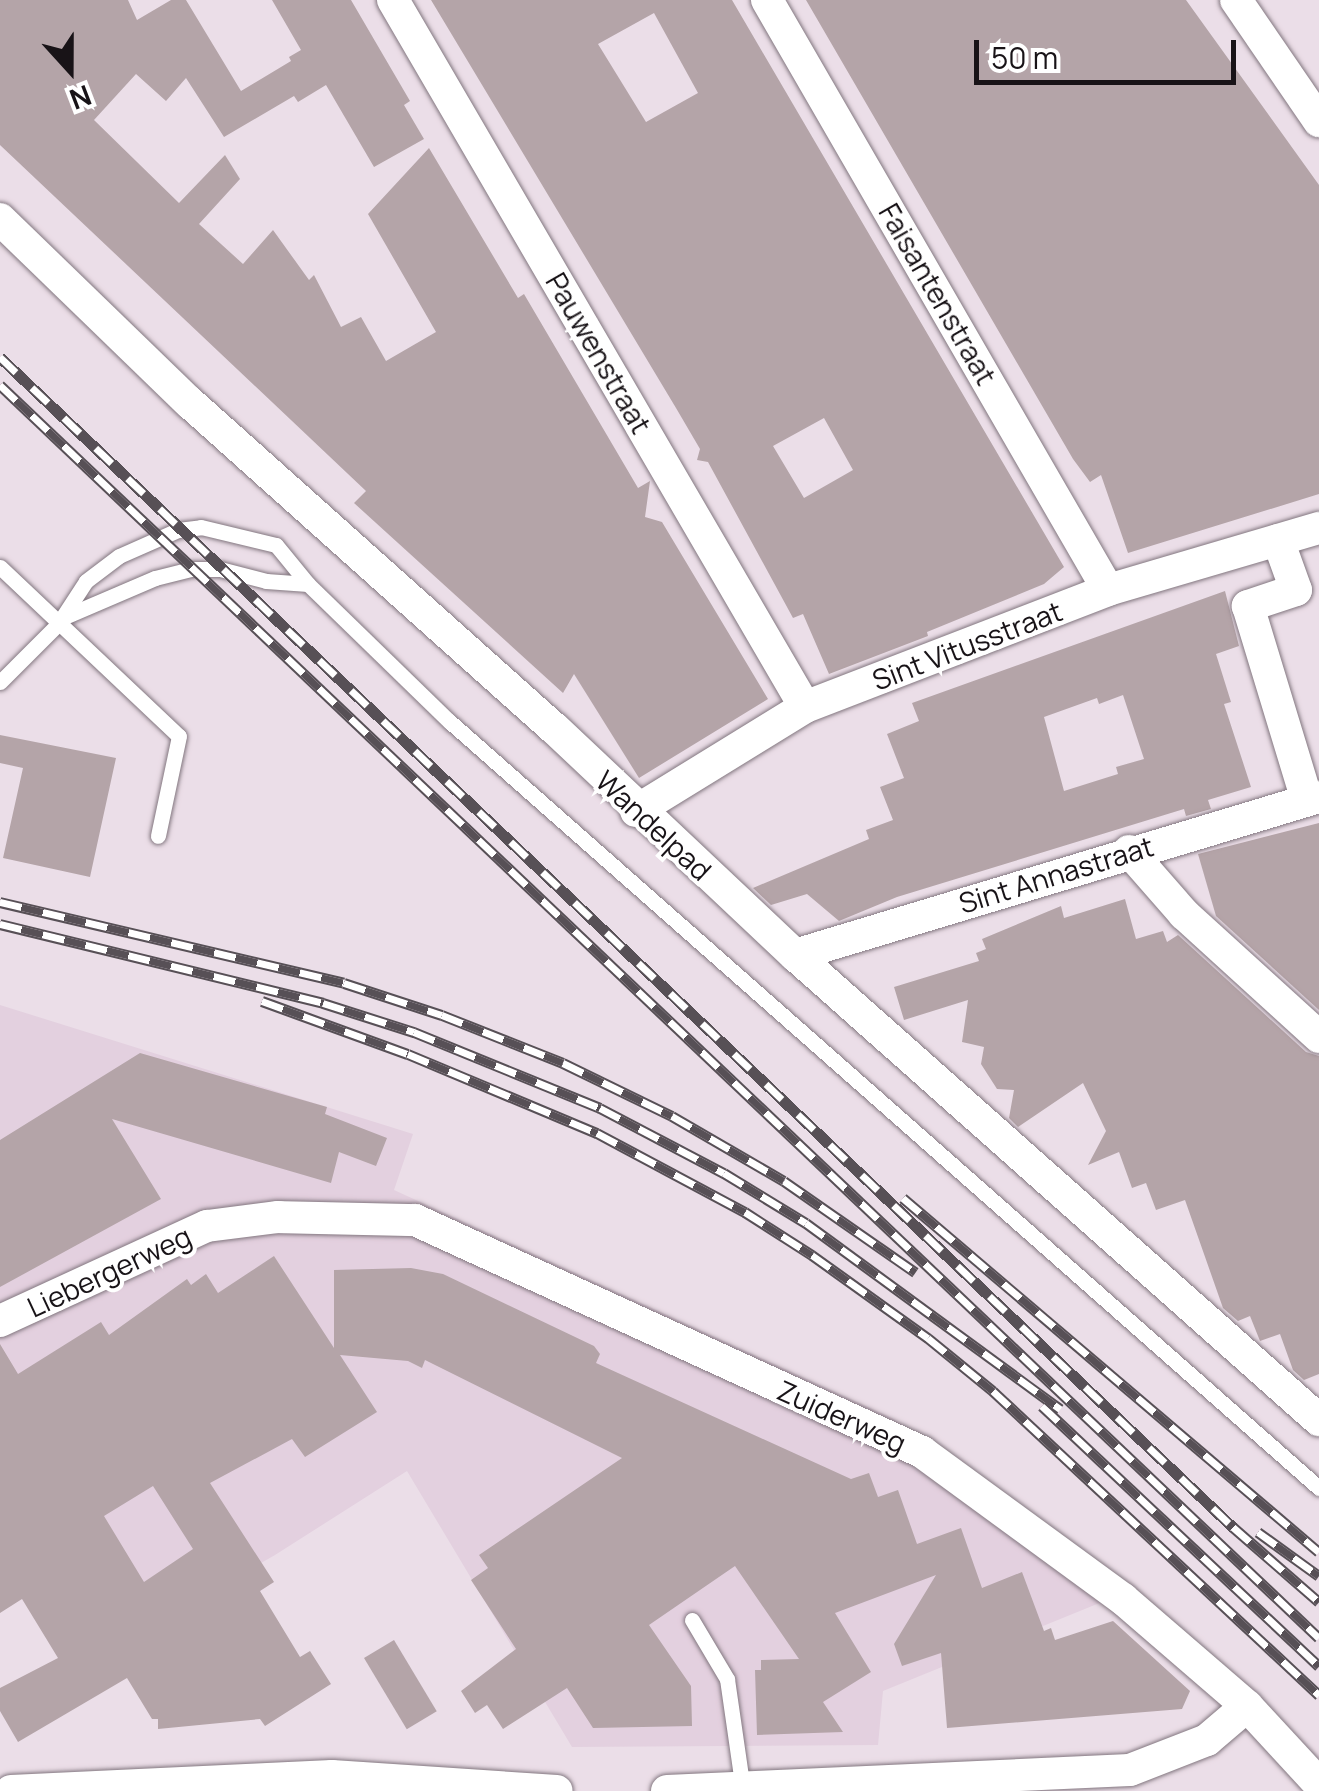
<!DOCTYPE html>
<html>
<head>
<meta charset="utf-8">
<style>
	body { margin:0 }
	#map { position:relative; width:1319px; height:1791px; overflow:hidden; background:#ebdee8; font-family:Manrope,sans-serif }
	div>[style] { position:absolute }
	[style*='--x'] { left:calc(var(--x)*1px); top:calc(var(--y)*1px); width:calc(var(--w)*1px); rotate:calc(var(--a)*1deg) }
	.built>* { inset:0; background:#e3d0df }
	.building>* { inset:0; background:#b4a4a8; transform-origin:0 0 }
	.roads { filter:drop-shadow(0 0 2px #82767f) drop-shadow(0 0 2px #82767f) }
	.lane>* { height:15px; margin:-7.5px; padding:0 7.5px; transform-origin:7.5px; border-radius:7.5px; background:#fff }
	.street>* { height:32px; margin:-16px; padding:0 16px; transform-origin:16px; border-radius:16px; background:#fff }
	.rail>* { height:11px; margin-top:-5.5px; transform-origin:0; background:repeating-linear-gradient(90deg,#fff 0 22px,#575056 0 44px); box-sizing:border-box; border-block:2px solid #575056 }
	span { translate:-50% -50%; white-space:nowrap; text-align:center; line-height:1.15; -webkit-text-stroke:8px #fff; paint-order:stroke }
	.street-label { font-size:28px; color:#181317 }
	.north { position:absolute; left:20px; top:20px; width:100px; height:100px; -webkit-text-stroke:8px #fff; paint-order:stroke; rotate:159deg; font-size:28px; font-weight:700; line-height:40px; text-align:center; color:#181317 }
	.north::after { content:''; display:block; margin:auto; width:35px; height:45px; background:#181317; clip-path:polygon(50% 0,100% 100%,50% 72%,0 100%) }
	.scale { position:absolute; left:974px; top:40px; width:262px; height:45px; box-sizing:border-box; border:5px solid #181317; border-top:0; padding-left:12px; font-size:30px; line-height:35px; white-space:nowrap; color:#181317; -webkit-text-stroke:8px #fff; paint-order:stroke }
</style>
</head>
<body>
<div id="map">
	<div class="built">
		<div style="clip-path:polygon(0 1005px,413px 1134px,394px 1190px,892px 1418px,1129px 1591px,883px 1691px,878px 1745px,572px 1747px,407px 1471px,275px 1555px,99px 1656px,0 1498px)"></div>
	</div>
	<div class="building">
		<div style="clip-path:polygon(0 0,128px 0,137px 20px,171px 0,186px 0,241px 91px,291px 61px,289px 57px,301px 50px,272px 0,351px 0,410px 101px,404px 105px,424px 139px,374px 167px,326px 85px,298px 102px,294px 96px,224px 137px,186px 78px,166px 101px,136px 74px,94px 120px,179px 203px,225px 155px,240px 179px,199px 224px,243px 264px,273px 230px,309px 280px,314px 275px,341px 327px,361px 317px,386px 361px,436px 332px,368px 214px,429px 148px,518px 298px,524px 294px,638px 488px,650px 481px,645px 517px,662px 522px,768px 699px,639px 778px,574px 674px,563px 693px,354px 503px,366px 491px,0 145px)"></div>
		<div style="clip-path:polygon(evenodd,431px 0,732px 0,1064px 567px,1044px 584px,927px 632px,928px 636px,829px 674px,803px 614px,793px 618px,708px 462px,697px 460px,700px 449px,676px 408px,431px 0,654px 13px,698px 93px,646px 122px,598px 44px,654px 13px,431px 0,824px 418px,853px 470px,804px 498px,773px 446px,824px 418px)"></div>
		<div style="clip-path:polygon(806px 0,1186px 0,1319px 185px,1319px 494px,1128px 553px,1101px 475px,1090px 482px,1073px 459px)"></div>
		<div style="clip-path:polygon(evenodd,1225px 591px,1239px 646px,1216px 654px,1231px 702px,1224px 704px,1251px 787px,1208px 800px,1211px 809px,1186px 816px,1184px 809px,897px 897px,839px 921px,807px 894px,771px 905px,753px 888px,869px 839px,866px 830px,893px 820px,880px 787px,904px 778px,887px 734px,919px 721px,912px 703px,1225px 591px,1123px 695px,1144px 759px,1116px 767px,1118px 774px,1064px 791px,1044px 717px,1097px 698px,1099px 704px,1123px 695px)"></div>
		<div style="clip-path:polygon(0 735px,116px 758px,90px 877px,3px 858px,23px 768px,0 763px)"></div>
		<div style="clip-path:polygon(1319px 823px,1319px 1010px,1216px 916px,1198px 854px)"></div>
		<div style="clip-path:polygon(1125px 899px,1136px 939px,1163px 931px,1167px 942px,1178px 935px,1306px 1052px,1319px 1056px,1319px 1374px,1304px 1380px,1293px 1370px,1280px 1334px,1260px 1341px,1250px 1316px,1238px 1321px,1223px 1308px,1185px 1200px,1156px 1210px,1146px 1183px,1132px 1188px,1119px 1152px,1088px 1165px,1106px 1131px,1083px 1083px,1018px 1127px,1009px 1118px,1014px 1090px,997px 1089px,981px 1064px,984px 1047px,962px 1042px,968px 1000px,904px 1020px,894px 987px,979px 961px,976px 953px,986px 949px,982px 939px,1061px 906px,1064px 918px)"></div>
		<div style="clip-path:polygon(140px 1053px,327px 1107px,325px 1114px,387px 1138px,376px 1166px,339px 1152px,331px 1183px,112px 1119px,161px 1199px,0 1287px,0 1140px)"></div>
		<div style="clip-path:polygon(evenodd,274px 1256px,334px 1348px,334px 1270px,411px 1268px,443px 1274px,594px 1346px,600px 1354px,596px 1363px,851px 1479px,869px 1473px,878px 1497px,898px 1490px,917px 1544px,961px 1528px,982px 1588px,1022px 1572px,1044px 1631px,1051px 1628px,1055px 1640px,1113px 1621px,1190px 1691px,1182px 1709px,947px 1728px,941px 1653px,902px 1666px,894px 1644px,936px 1575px,835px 1613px,871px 1672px,823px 1702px,843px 1732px,757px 1735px,755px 1670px,761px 1670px,761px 1660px,799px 1659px,735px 1566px,649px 1625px,691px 1686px,692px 1726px,593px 1728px,567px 1688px,503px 1729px,487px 1705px,475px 1713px,461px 1691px,516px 1649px,471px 1580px,488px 1568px,479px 1555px,622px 1458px,425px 1360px,422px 1368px,408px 1361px,340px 1355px,377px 1412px,305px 1457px,292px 1439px,210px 1483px,274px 1582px,260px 1591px,300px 1657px,310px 1651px,331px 1684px,265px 1726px,260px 1719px,158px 1729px,158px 1719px,152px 1719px,127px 1678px,18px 1742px,0 1711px,0 1688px,58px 1658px,22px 1599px,0 1613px,0 1344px,18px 1374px,101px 1322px,109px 1335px,187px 1279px,191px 1285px,206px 1274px,218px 1293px,274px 1256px,153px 1486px,193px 1549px,144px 1582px,104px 1516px,153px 1486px)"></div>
		<div style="left:394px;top:1640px;width:83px;height:35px;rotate:59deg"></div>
	</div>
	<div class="roads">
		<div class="lane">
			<div style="--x:0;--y:567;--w:246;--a:43.4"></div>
			<div style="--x:179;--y:736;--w:102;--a:101.9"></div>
			<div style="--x:64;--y:617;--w:99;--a:-23.2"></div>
			<div style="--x:155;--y:578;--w:36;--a:-14"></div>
			<div style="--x:190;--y:569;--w:30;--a:0"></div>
			<div style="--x:220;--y:569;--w:48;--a:14.6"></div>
			<div style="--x:266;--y:581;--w:42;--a:4.1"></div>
			<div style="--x:0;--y:682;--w:82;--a:-45"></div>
			<div style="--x:58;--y:624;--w:51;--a:-56.9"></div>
			<div style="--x:86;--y:581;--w:41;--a:-37.1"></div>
			<div style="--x:119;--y:556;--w:64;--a:-23.8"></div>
			<div style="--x:178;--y:530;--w:23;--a:-7"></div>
			<div style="--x:201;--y:527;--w:77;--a:13.5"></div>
			<div style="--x:276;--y:545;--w:50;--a:50.6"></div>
			<div style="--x:308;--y:584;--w:197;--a:44.2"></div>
			<div style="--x:449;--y:721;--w:1160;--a:41.4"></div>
			<div style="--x:692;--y:1620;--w:69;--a:59.3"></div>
			<div style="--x:727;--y:1679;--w:112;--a:81.8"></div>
		</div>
		<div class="street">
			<div style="--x:393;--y:0;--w:818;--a:59.77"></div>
			<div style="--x:767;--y:0;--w:681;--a:59.97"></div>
			<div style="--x:1236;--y:0;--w:147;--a:55.6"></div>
			<div style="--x:0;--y:219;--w:263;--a:44.1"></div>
			<div style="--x:189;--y:402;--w:489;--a:41.8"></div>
			<div style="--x:554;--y:728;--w:331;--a:43.3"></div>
			<div style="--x:795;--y:955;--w:701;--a:41.59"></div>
			<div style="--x:1278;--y:540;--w:53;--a:70.2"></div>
			<div style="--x:1296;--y:590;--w:51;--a:161.6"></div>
			<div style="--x:1248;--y:606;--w:203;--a:73.1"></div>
			<div style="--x:636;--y:811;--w:198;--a:-31.6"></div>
			<div style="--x:805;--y:707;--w:325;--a:-21.1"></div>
			<div style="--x:1108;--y:590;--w:220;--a:-16.4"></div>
			<div style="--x:1129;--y:851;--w:84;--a:48.9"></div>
			<div style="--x:1184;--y:914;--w:183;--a:42.3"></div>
			<div style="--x:795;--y:955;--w:547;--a:-16.78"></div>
			<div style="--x:0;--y:1321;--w:228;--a:-24.7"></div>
			<div style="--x:207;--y:1226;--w:72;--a:-7.2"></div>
			<div style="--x:278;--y:1217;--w:137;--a:1.3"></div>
			<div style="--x:415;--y:1220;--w:558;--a:24.59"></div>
			<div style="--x:922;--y:1452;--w:249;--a:36.2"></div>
			<div style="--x:1123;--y:1599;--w:164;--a:40.8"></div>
			<div style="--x:1247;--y:1706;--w:106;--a:47.3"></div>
			<div style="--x:11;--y:1791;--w:321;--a:-2.7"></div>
			<div style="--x:332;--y:1776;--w:225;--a:3.8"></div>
			<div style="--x:667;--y:1791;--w:463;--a:-2.6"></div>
			<div style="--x:1130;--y:1770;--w:83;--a:-21.3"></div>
			<div style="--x:1207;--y:1740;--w:52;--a:-40.4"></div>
		</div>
	</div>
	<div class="rail">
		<div style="--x:0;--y:357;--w:1700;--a:43.5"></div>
		<div style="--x:1233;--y:1527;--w:114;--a:41.1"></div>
		<div style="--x:0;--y:385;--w:1819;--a:43.53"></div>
		<div style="--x:0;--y:902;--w:353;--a:13.2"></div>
		<div style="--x:344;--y:983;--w:103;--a:18.1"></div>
		<div style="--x:442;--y:1015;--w:130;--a:21.6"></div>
		<div style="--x:563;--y:1063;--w:121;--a:25.9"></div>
		<div style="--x:672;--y:1116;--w:129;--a:30.1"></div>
		<div style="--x:784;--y:1181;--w:160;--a:34.8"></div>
		<div style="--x:0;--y:924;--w:333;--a:13.7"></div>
		<div style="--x:323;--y:1003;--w:96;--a:17.7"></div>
		<div style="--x:414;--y:1032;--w:201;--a:22.2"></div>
		<div style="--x:600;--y:1108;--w:140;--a:27.7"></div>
		<div style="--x:724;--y:1173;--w:96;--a:31.4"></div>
		<div style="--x:806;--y:1223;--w:315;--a:36.2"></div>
		<div style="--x:262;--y:1001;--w:155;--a:20"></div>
		<div style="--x:408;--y:1054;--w:205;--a:22.7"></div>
		<div style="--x:597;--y:1133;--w:168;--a:28.1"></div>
		<div style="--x:745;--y:1212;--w:80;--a:32.7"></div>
		<div style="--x:812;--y:1255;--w:143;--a:35.6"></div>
		<div style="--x:928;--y:1338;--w:84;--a:39.2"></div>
		<div style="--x:993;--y:1391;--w:446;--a:43"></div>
		<div style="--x:903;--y:1198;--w:546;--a:40.4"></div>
		<div style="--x:1042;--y:1406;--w:380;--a:43.2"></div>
		<div style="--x:1258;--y:1532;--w:75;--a:35.8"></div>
	</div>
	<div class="street-label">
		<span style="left:938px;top:294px;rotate:60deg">Faisantenstraat</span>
		<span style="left:599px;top:353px;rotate:60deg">Pauwenstraat</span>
		<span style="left:967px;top:645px;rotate:-21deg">Sint Vitusstraat</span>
		<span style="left:654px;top:825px;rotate:43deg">Wandelpad</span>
		<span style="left:1056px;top:874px;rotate:-17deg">Sint Annastraat</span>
		<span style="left:109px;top:1271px;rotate:-25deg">Liebergerweg</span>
		<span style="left:842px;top:1416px;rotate:24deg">Zuiderweg</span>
	</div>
	<div class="north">N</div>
	<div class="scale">50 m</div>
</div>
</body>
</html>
